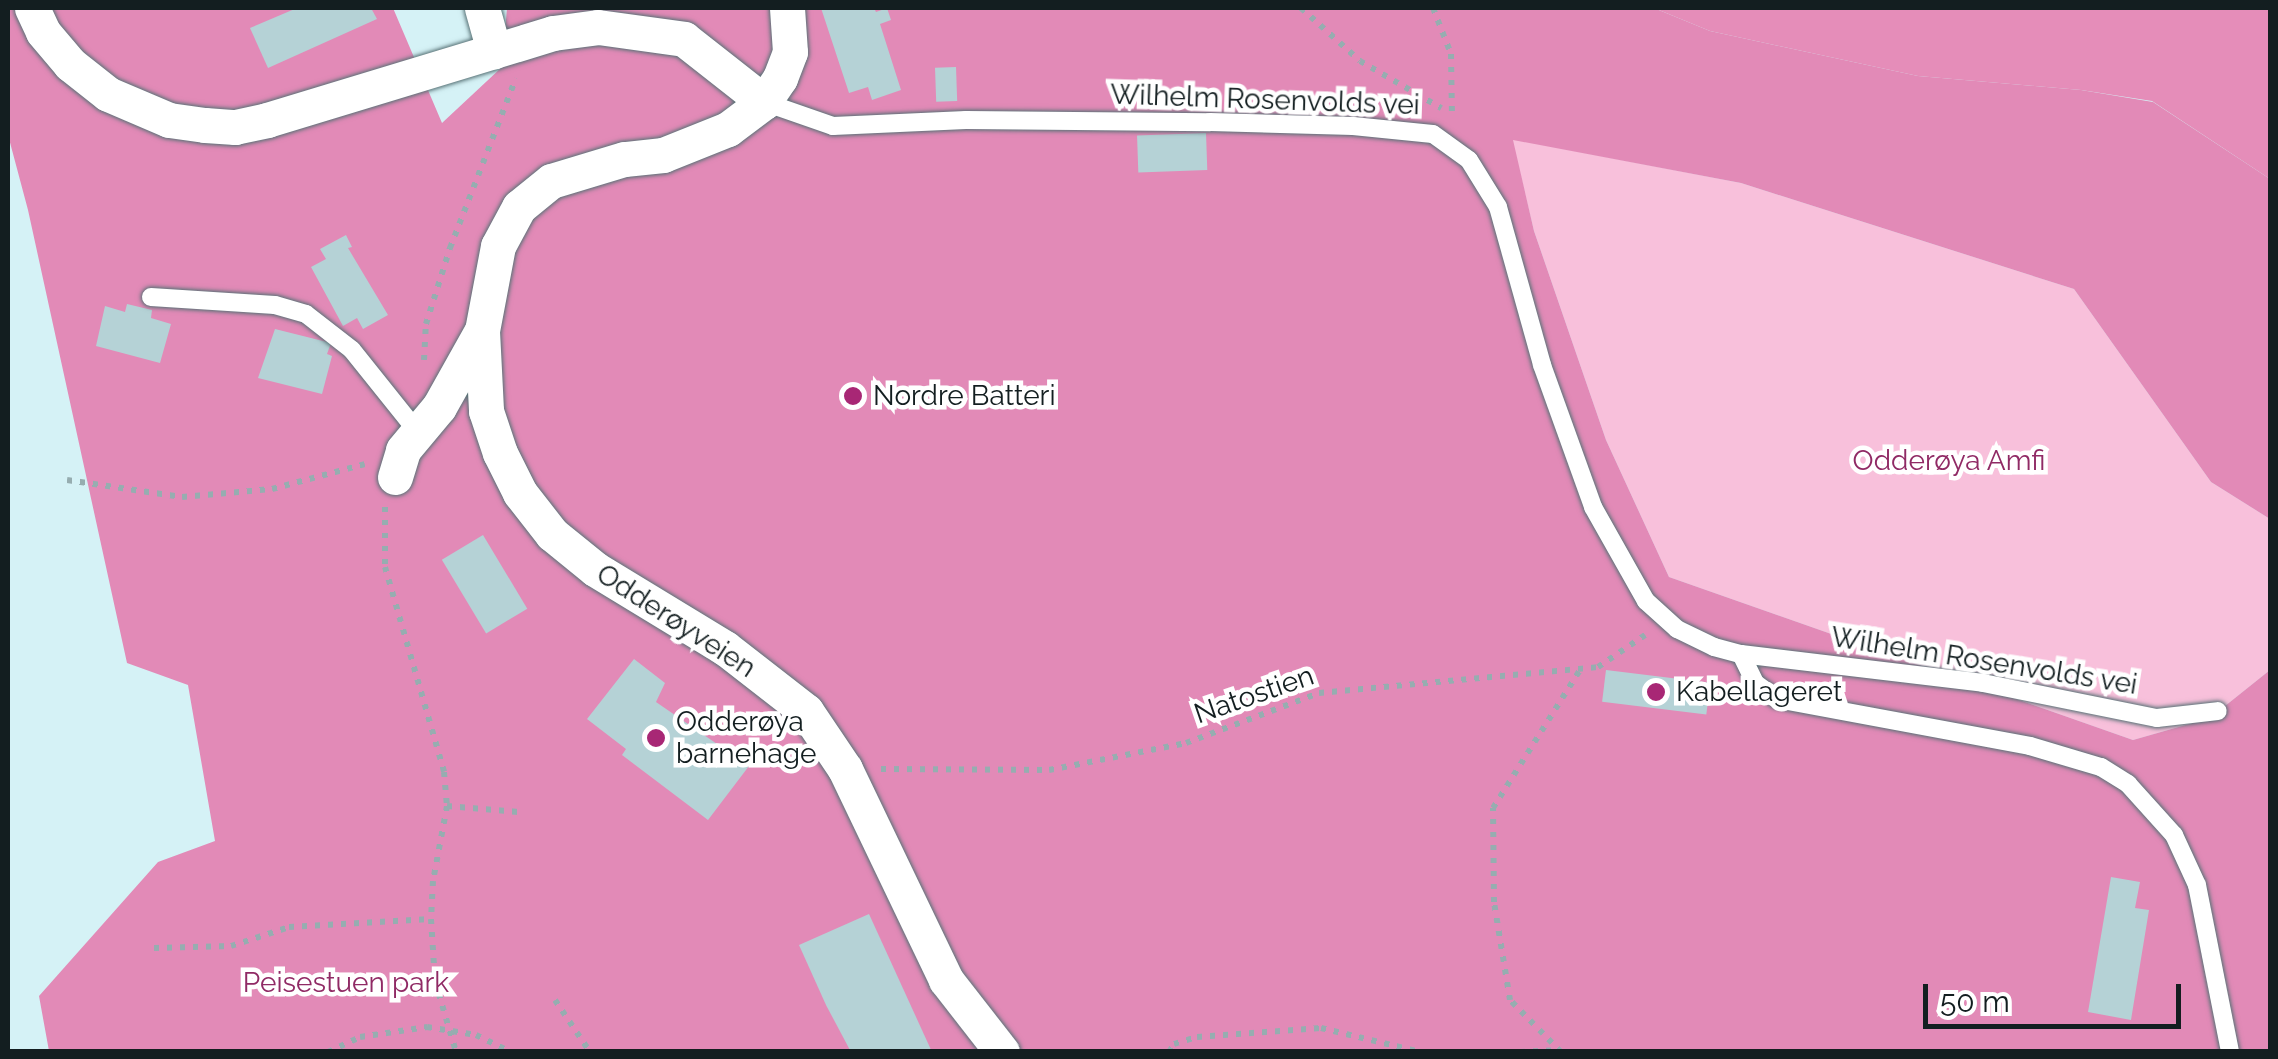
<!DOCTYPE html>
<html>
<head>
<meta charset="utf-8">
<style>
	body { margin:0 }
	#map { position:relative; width:2278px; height:1059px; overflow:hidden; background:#d5f2f6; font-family:Raleway,sans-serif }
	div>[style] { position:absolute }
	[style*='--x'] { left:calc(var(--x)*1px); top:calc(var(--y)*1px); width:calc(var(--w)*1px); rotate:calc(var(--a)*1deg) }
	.green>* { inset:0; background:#f8c0db }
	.forest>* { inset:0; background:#e28ab7 }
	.water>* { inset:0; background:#e58db9 }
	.building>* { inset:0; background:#b5d2d6; transform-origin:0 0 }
	.path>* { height:6px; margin-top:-3px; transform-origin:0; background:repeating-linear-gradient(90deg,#96adb0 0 5px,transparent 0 13px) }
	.roads { filter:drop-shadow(0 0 2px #587276) drop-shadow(0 0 2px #587276) }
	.lane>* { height:18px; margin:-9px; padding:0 9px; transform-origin:9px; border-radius:9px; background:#fff }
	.street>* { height:35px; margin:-17.5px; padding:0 17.5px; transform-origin:17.5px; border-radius:17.5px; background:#fff }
	.dots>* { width:28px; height:28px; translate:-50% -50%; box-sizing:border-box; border:5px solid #fff; border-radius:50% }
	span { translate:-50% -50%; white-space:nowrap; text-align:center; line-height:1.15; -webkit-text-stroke:9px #fff; paint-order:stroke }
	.street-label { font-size:28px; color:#131e20 }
	.poi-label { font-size:28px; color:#131e20 }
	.left { translate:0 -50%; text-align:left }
	.park-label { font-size:28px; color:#902a65 }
	.frame { position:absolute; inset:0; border:10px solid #131e20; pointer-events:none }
	.scale { position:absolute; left:1923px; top:984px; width:258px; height:45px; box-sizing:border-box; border:5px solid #131e20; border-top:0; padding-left:12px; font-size:30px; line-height:35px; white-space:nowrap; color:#131e20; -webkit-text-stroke:8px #fff; paint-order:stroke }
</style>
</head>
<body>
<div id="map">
	<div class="green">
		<div style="clip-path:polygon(1512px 139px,1741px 183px,2074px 289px,2211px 482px,2270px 519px,2270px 670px,2210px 718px,2133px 740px,1669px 577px,1606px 440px,1534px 231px)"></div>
	</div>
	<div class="forest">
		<div style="clip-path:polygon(8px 8px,393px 8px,442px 123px,502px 67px,507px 8px,1654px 8px,1710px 31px,1918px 76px,2081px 90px,2153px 102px,2270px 179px,2270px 519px,2211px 482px,2074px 289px,1741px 183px,1513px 140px,1534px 231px,1606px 440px,1669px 577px,2133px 740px,2210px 718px,2270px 670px,2270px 1051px,49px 1051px,39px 996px,158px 862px,215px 841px,188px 685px,127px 663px,28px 210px,8px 135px)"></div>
	</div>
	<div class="water">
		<div style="clip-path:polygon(1654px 8px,2270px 8px,2270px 179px,2152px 101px,2081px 90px,1918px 76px,1710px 31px)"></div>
	</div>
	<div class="building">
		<div style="clip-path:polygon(297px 8px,371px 8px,377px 19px,268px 68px,250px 28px)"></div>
		<div style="clip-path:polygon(821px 8px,874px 8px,876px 12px,887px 8px,891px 20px,880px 24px,901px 90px,872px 100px,868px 87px,849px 93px)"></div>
		<div style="left:956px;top:67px;width:34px;height:21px;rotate:88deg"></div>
		<div style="left:1206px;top:133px;width:37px;height:69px;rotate:88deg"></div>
		<div style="clip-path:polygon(346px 235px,352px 247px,348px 248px,388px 315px,363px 329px,357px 318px,343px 326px,311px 267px,326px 259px,320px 249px)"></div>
		<div style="clip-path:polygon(127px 304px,152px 310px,151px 318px,171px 324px,160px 363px,96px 346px,105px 306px,125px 312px)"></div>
		<div style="clip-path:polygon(275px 329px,331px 343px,327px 354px,332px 356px,322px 394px,258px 378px)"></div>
		<div style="left:483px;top:535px;width:86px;height:48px;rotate:59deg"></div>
		<div style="clip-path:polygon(634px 659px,665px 683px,656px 702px,749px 766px,708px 820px,622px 755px,626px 749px,587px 719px)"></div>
		<div style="left:1606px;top:670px;width:105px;height:32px;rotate:7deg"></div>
		<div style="clip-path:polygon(2111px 877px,2140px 882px,2135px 908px,2149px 910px,2131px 1020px,2088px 1012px)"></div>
		<div style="clip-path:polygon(869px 914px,932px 1052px,851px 1052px,826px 1005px,799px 945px)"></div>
	</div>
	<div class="path">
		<div style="--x:1301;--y:8;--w:79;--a:41.9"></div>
		<div style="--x:1360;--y:61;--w:94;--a:30.1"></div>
		<div style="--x:1433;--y:8;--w:49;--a:68.6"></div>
		<div style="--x:1451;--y:54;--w:61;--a:89.1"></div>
		<div style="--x:424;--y:360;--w:36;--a:-87"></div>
		<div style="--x:426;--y:324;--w:80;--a:-72.5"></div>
		<div style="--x:450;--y:248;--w:182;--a:-68.8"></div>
		<div style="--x:67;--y:480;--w:116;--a:8.4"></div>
		<div style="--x:182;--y:497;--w:90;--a:-5.1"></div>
		<div style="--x:272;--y:489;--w:96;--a:-15"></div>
		<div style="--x:385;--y:507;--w:60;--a:90"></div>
		<div style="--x:385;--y:567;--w:213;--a:73.9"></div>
		<div style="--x:444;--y:772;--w:34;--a:85"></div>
		<div style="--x:447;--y:806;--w:76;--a:100.6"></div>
		<div style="--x:433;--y:881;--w:38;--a:93"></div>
		<div style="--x:431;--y:919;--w:62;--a:86.3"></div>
		<div style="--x:435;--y:981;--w:74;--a:73.5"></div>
		<div style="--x:881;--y:769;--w:168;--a:0.3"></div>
		<div style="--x:1049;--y:770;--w:140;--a:-11.1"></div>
		<div style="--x:1186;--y:743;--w:142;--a:-20.6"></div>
		<div style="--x:1319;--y:693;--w:280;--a:-5.3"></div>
		<div style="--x:1598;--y:667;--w:57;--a:-34.2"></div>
		<div style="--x:447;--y:806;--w:72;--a:4.8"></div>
		<div style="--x:154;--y:948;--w:77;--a:-1.5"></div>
		<div style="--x:231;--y:946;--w:61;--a:-18.1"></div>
		<div style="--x:289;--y:927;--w:142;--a:-3.2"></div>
		<div style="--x:555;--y:1000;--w:63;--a:56.1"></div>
		<div style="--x:328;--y:1052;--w:35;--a:-25"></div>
		<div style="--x:360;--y:1037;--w:68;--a:-8.5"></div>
		<div style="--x:427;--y:1027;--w:50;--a:9.3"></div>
		<div style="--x:476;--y:1035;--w:39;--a:26"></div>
		<div style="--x:1169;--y:1052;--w:9;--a:-58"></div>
		<div style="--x:1174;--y:1044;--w:24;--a:-17"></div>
		<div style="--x:1197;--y:1037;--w:124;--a:-4.2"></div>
		<div style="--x:1321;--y:1028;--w:103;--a:13.5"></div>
		<div style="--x:1520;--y:1052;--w:35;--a:-3"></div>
		<div style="--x:1561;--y:1052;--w:73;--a:-134.4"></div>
		<div style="--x:1510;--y:1000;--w:99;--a:-99.3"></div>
		<div style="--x:1494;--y:902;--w:94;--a:-90.6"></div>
		<div style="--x:1493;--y:808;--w:163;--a:-57.8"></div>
	</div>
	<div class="roads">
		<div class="lane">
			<div style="--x:764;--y:102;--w:73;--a:19.2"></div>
			<div style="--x:833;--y:126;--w:133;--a:-2.6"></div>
			<div style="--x:966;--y:120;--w:244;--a:0.5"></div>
			<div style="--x:1210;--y:122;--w:143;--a:1.6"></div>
			<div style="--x:1353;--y:126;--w:80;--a:5.7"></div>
			<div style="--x:1433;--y:134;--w:44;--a:35.8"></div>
			<div style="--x:1469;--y:160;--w:55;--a:58.3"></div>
			<div style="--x:1498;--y:207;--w:164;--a:74.4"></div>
			<div style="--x:1542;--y:365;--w:151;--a:70.2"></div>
			<div style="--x:1593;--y:507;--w:108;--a:60.6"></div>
			<div style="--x:1646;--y:601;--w:42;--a:42.1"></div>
			<div style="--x:1677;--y:629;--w:41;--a:25.9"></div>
			<div style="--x:1714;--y:647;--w:28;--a:15"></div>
			<div style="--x:1741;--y:654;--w:244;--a:6.8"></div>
			<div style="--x:1983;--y:683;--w:177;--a:11.4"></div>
			<div style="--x:2157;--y:718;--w:61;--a:-6.5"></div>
			<div style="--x:151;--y:297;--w:124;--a:3.7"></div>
			<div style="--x:275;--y:305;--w:32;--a:16"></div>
			<div style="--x:306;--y:314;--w:58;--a:38"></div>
			<div style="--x:352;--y:350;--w:102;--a:51.3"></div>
			<div style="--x:1741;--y:654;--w:32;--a:64"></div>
			<div style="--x:1755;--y:683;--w:27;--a:36"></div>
			<div style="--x:1777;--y:699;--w:257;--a:10.5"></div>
			<div style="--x:2030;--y:746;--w:74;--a:16.5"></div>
			<div style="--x:2101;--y:767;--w:32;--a:32"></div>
			<div style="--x:2128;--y:784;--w:69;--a:48"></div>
			<div style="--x:2174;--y:835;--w:55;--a:65.3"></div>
			<div style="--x:2197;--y:885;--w:170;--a:78.8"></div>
		</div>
		<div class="street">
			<div style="--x:32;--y:8;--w:26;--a:65"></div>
			<div style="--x:43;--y:32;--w:42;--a:49.8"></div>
			<div style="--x:70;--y:64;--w:48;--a:38.3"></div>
			<div style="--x:108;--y:94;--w:66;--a:23.1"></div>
			<div style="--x:169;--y:120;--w:36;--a:8"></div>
			<div style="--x:205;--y:125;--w:30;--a:4"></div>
			<div style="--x:235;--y:127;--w:33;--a:-12"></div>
			<div style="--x:267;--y:120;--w:299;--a:-16.9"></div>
			<div style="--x:553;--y:33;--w:45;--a:-7.6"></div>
			<div style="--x:598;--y:27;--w:87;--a:7.9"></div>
			<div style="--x:684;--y:39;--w:102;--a:38.2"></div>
			<div style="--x:482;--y:8;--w:45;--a:74.4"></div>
			<div style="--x:787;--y:8;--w:44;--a:86.1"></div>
			<div style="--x:790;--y:52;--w:28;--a:111"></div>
			<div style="--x:780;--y:78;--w:29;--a:124"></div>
			<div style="--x:764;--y:102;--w:45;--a:143.1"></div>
			<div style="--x:728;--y:129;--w:70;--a:158.2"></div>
			<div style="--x:663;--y:155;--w:39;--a:174"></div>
			<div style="--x:624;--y:159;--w:76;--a:163.2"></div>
			<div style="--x:551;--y:181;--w:41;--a:140.9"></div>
			<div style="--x:519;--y:207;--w:44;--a:118.3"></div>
			<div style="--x:498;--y:246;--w:86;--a:100.7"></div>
			<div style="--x:482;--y:331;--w:80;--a:87.1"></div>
			<div style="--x:486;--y:411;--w:44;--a:71.6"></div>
			<div style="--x:500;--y:453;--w:45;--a:63.4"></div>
			<div style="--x:520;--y:493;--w:52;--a:52"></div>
			<div style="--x:552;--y:534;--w:55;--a:39.1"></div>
			<div style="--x:595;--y:569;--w:152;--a:31.3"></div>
			<div style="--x:725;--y:648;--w:103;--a:37.9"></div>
			<div style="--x:806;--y:711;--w:70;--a:56.1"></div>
			<div style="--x:845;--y:769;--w:234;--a:64.4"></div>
			<div style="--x:946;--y:980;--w:91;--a:52.1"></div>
			<div style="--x:395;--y:477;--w:28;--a:-73"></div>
			<div style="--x:403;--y:450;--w:56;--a:-50.1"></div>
			<div style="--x:439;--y:407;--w:86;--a:-60.8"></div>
		</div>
	</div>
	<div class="dots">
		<div style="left:853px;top:396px;background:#a82775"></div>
		<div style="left:1656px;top:692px;background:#a82775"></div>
		<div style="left:656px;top:738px;background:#a82775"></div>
	</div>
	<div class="street-label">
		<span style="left:1265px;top:100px;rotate:2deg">Wilhelm Rosenvolds vei</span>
		<span style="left:676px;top:621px;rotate:33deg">Odderøyveien</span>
		<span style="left:1984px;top:661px;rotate:9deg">Wilhelm Rosenvolds vei</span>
		<span style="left:1254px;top:695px;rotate:-19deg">Natostien</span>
	</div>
	<div class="poi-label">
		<span class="left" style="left:873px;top:396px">Nordre Batteri</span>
		<span class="left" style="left:1676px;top:692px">Kabellageret</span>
		<span class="left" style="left:676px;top:738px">Odderøya<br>barnehage</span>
	</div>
	<div class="park-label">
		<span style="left:1949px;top:461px">Odderøya Amfi</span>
		<span style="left:346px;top:983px">Peisestuen park</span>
	</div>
	<div class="frame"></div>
	<div class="scale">50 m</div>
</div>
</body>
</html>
